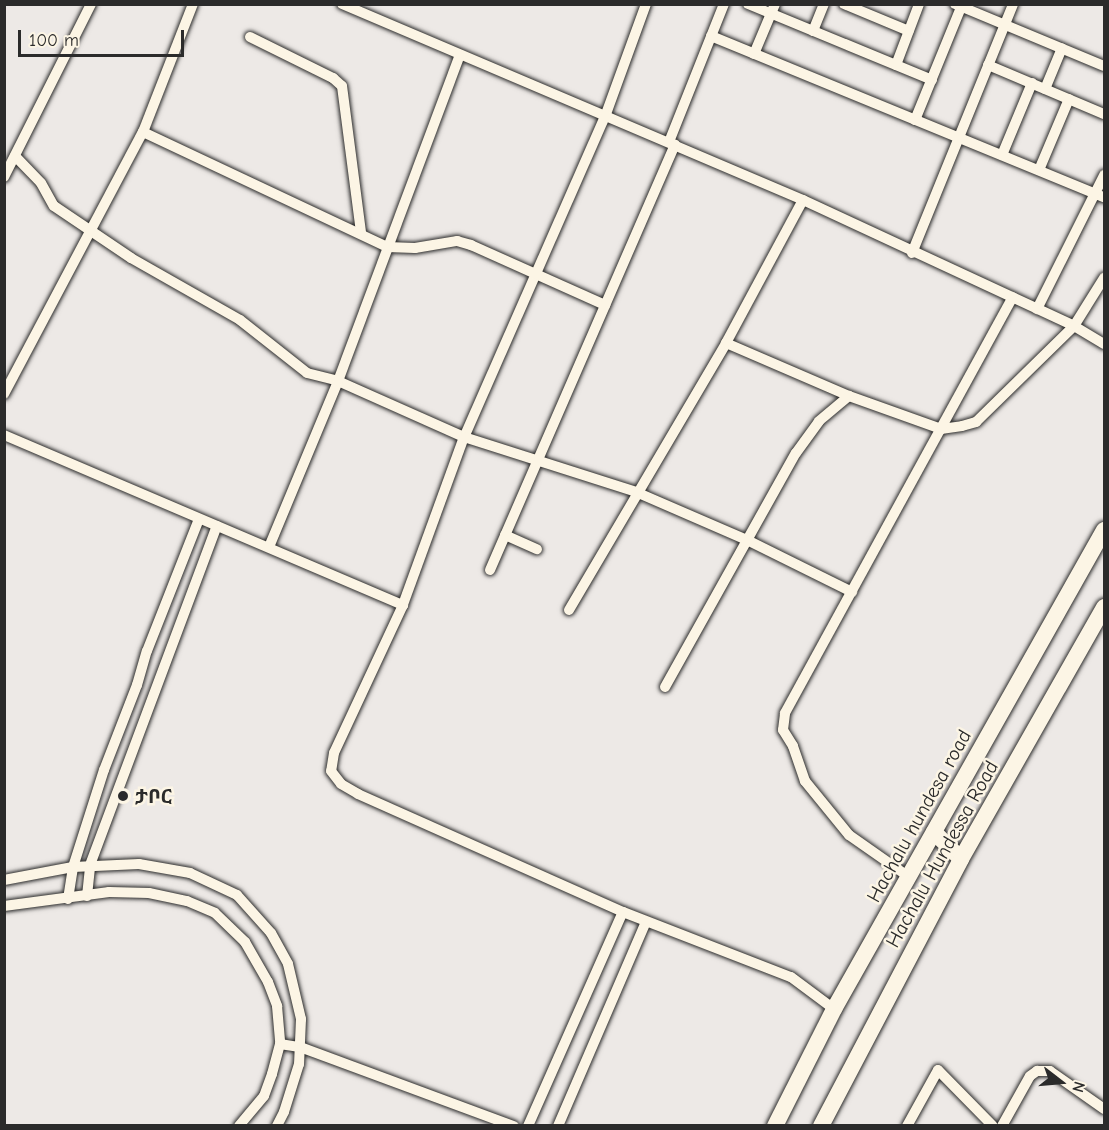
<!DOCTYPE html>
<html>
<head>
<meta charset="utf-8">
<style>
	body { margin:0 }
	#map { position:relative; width:1109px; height:1130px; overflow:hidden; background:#ede9e6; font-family:"Comic Neue","Noto Sans Ethiopic",sans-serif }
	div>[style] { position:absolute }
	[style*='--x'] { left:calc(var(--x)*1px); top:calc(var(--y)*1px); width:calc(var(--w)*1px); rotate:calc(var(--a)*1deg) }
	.roads { filter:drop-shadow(0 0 2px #2b2b2b) drop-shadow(0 0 2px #2b2b2b) }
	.minor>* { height:10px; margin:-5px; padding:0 5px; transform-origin:5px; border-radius:5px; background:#fcf5e5 }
	.primary>* { height:16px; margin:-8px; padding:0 8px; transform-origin:8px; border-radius:8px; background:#fcf5e5 }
	.dots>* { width:16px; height:16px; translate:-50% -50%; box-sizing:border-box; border:3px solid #fcf5e5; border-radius:50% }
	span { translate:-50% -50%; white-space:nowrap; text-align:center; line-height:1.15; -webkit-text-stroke:5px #fcf5e5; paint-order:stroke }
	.poi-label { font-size:20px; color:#2b2b2b; font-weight:700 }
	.left { translate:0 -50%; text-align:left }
	.street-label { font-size:20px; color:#2b2b2b }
	.frame { position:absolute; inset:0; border:6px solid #2b2b2b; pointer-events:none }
	.north { position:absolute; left:1031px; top:1052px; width:60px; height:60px; -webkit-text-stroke:4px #fcf5e5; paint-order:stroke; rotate:106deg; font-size:16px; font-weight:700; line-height:24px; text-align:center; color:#2b2b2b }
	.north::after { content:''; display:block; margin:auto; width:21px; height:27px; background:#2b2b2b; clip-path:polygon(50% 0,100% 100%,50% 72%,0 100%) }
	.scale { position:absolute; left:18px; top:30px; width:166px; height:27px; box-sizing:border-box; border:3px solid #2b2b2b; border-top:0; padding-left:8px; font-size:18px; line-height:21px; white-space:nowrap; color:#2b2b2b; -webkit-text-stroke:4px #fcf5e5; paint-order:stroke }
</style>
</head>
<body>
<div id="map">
	<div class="roads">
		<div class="minor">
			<div style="--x:342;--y:4;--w:501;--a:23.03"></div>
			<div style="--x:803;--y:200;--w:299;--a:24.9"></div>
			<div style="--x:1074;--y:326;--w:35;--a:31"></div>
			<div style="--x:646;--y:4;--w:117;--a:110"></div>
			<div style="--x:606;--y:114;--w:353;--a:113.7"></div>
			<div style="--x:464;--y:437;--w:179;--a:110"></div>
			<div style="--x:403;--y:605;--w:163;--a:115"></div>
			<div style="--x:334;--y:753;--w:18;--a:99"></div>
			<div style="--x:331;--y:771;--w:16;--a:52"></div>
			<div style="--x:341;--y:784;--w:20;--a:30"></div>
			<div style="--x:358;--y:794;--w:290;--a:24"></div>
			<div style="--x:623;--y:912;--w:180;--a:21.2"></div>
			<div style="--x:791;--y:977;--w:54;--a:36.7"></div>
			<div style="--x:748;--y:4;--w:199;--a:22.4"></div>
			<div style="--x:844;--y:4;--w:70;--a:22.6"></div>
			<div style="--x:955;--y:4;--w:161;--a:22.6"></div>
			<div style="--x:813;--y:31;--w:29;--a:-68"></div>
			<div style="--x:711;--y:36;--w:425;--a:22.3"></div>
			<div style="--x:250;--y:37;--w:93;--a:26.3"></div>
			<div style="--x:333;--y:78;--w:12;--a:42"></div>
			<div style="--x:342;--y:86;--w:148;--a:82.6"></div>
			<div style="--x:754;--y:54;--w:54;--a:-67.2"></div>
			<div style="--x:896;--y:65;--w:65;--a:-69.3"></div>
			<div style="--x:988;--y:65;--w:126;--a:22.9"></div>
			<div style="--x:1045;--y:89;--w:44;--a:-67.5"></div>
			<div style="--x:915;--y:120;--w:122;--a:-67.8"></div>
			<div style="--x:143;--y:132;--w:270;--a:25.2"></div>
			<div style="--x:387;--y:247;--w:28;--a:2"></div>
			<div style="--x:415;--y:248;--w:43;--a:-9.5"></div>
			<div style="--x:457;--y:241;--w:15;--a:16"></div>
			<div style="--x:471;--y:245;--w:147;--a:24.1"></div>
			<div style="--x:669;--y:142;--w:149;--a:-68.3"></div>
			<div style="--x:1002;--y:155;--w:78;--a:-67.4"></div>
			<div style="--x:15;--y:156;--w:37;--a:46"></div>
			<div style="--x:41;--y:183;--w:26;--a:61"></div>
			<div style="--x:54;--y:206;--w:93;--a:34"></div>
			<div style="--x:131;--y:258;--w:125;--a:29.6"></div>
			<div style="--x:240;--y:320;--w:85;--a:38.3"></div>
			<div style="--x:307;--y:373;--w:32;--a:14"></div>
			<div style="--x:338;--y:381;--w:138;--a:24"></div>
			<div style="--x:464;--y:437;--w:181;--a:17.7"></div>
			<div style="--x:636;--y:492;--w:123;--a:23.4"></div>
			<div style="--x:749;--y:541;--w:115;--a:26.3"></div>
			<div style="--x:1039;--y:170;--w:77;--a:-67.1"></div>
			<div style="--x:4;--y:177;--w:194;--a:-63.3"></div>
			<div style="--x:912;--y:253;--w:269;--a:-67.9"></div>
			<div style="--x:1037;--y:309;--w:150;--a:-63.4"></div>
			<div style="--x:726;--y:343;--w:134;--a:23.3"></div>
			<div style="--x:849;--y:396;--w:98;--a:19.7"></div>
			<div style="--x:941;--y:429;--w:21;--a:-8"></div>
			<div style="--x:962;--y:426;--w:15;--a:-16"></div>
			<div style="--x:976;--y:422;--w:137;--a:-44.4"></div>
			<div style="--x:1074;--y:326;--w:57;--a:-58"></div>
			<div style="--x:4;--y:394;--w:297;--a:-62.1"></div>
			<div style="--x:143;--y:132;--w:137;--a:-68.7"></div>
			<div style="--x:4;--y:435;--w:434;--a:23.1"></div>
			<div style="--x:505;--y:535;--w:35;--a:24"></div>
			<div style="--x:269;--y:547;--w:180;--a:-67.4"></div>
			<div style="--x:338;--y:381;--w:348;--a:-69.5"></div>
			<div style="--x:490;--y:570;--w:464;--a:-66.5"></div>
			<div style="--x:569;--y:610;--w:310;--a:-59.5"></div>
			<div style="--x:726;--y:343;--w:162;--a:-61.7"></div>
			<div style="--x:665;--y:687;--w:268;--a:-60.8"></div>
			<div style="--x:796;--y:453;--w:39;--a:-54"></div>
			<div style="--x:819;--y:421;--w:39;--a:-40"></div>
			<div style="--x:909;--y:877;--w:73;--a:-145"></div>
			<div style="--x:849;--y:835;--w:70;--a:-129.2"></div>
			<div style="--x:805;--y:781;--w:37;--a:-109"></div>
			<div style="--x:793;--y:746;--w:19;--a:-122"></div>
			<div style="--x:783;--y:730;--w:17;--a:-83"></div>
			<div style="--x:785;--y:713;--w:474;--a:-61.3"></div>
			<div style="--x:4;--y:880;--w:70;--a:-10.7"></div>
			<div style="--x:73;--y:867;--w:66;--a:-2.6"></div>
			<div style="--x:139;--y:864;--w:52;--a:10"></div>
			<div style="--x:190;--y:873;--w:52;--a:25.1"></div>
			<div style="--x:237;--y:895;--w:51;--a:48.2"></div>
			<div style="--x:271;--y:933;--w:35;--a:61"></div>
			<div style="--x:288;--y:964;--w:57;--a:76.7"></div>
			<div style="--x:301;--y:1019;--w:45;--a:92.5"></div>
			<div style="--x:299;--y:1064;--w:50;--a:107.4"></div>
			<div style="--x:284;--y:1112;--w:16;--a:117"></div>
			<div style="--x:87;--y:896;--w:31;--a:-84"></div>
			<div style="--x:90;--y:865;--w:362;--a:-69.5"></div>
			<div style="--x:68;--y:899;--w:32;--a:-81"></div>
			<div style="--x:73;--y:867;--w:102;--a:-72.3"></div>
			<div style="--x:104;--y:770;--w:91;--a:-68.8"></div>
			<div style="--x:137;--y:685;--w:35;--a:-74"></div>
			<div style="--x:147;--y:651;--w:142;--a:-68.5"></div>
			<div style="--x:4;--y:906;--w:106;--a:-7.6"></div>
			<div style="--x:109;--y:892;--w:40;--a:1.4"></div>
			<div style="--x:149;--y:893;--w:39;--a:12"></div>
			<div style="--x:187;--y:901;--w:30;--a:23"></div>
			<div style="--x:215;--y:913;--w:42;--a:44"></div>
			<div style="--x:245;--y:942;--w:46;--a:60.1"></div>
			<div style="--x:268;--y:982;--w:26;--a:69"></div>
			<div style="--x:277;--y:1006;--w:38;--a:85"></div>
			<div style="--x:280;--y:1044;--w:31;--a:105"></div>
			<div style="--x:272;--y:1074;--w:23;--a:110"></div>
			<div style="--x:264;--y:1096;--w:39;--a:130"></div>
			<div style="--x:280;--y:1044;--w:20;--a:9"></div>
			<div style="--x:300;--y:1047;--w:228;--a:20.3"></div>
			<div style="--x:528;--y:1126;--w:234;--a:-66.1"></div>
			<div style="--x:558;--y:1126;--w:222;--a:-66.7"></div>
			<div style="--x:907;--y:1126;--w:64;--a:-61"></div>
			<div style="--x:938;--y:1070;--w:78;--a:45.5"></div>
			<div style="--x:1002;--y:1126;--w:57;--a:-60.8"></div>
			<div style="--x:1030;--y:1076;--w:9;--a:-36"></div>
			<div style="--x:1037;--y:1071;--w:13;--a:0"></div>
			<div style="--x:1050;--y:1071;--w:66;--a:35.1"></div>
		</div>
		<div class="primary">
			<div style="--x:934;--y:832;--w:38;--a:45"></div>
			<div style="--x:775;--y:1126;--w:131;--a:-63.2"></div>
			<div style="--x:834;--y:1009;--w:550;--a:-60.59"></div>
			<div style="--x:821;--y:1126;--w:301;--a:-62.3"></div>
			<div style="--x:961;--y:859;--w:290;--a:-60.4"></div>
		</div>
	</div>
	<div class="dots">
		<div style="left:123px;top:796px;background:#2b2b2b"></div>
	</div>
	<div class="poi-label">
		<span class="left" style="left:135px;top:796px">ታቦር</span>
	</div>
	<div class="street-label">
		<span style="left:919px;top:816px;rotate:-61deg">Hachalu hundesa road</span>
		<span style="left:942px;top:854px;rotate:-61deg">Hachalu Hundessa Road</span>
	</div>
	<div class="frame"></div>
	<div class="north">N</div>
	<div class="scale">100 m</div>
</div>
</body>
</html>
